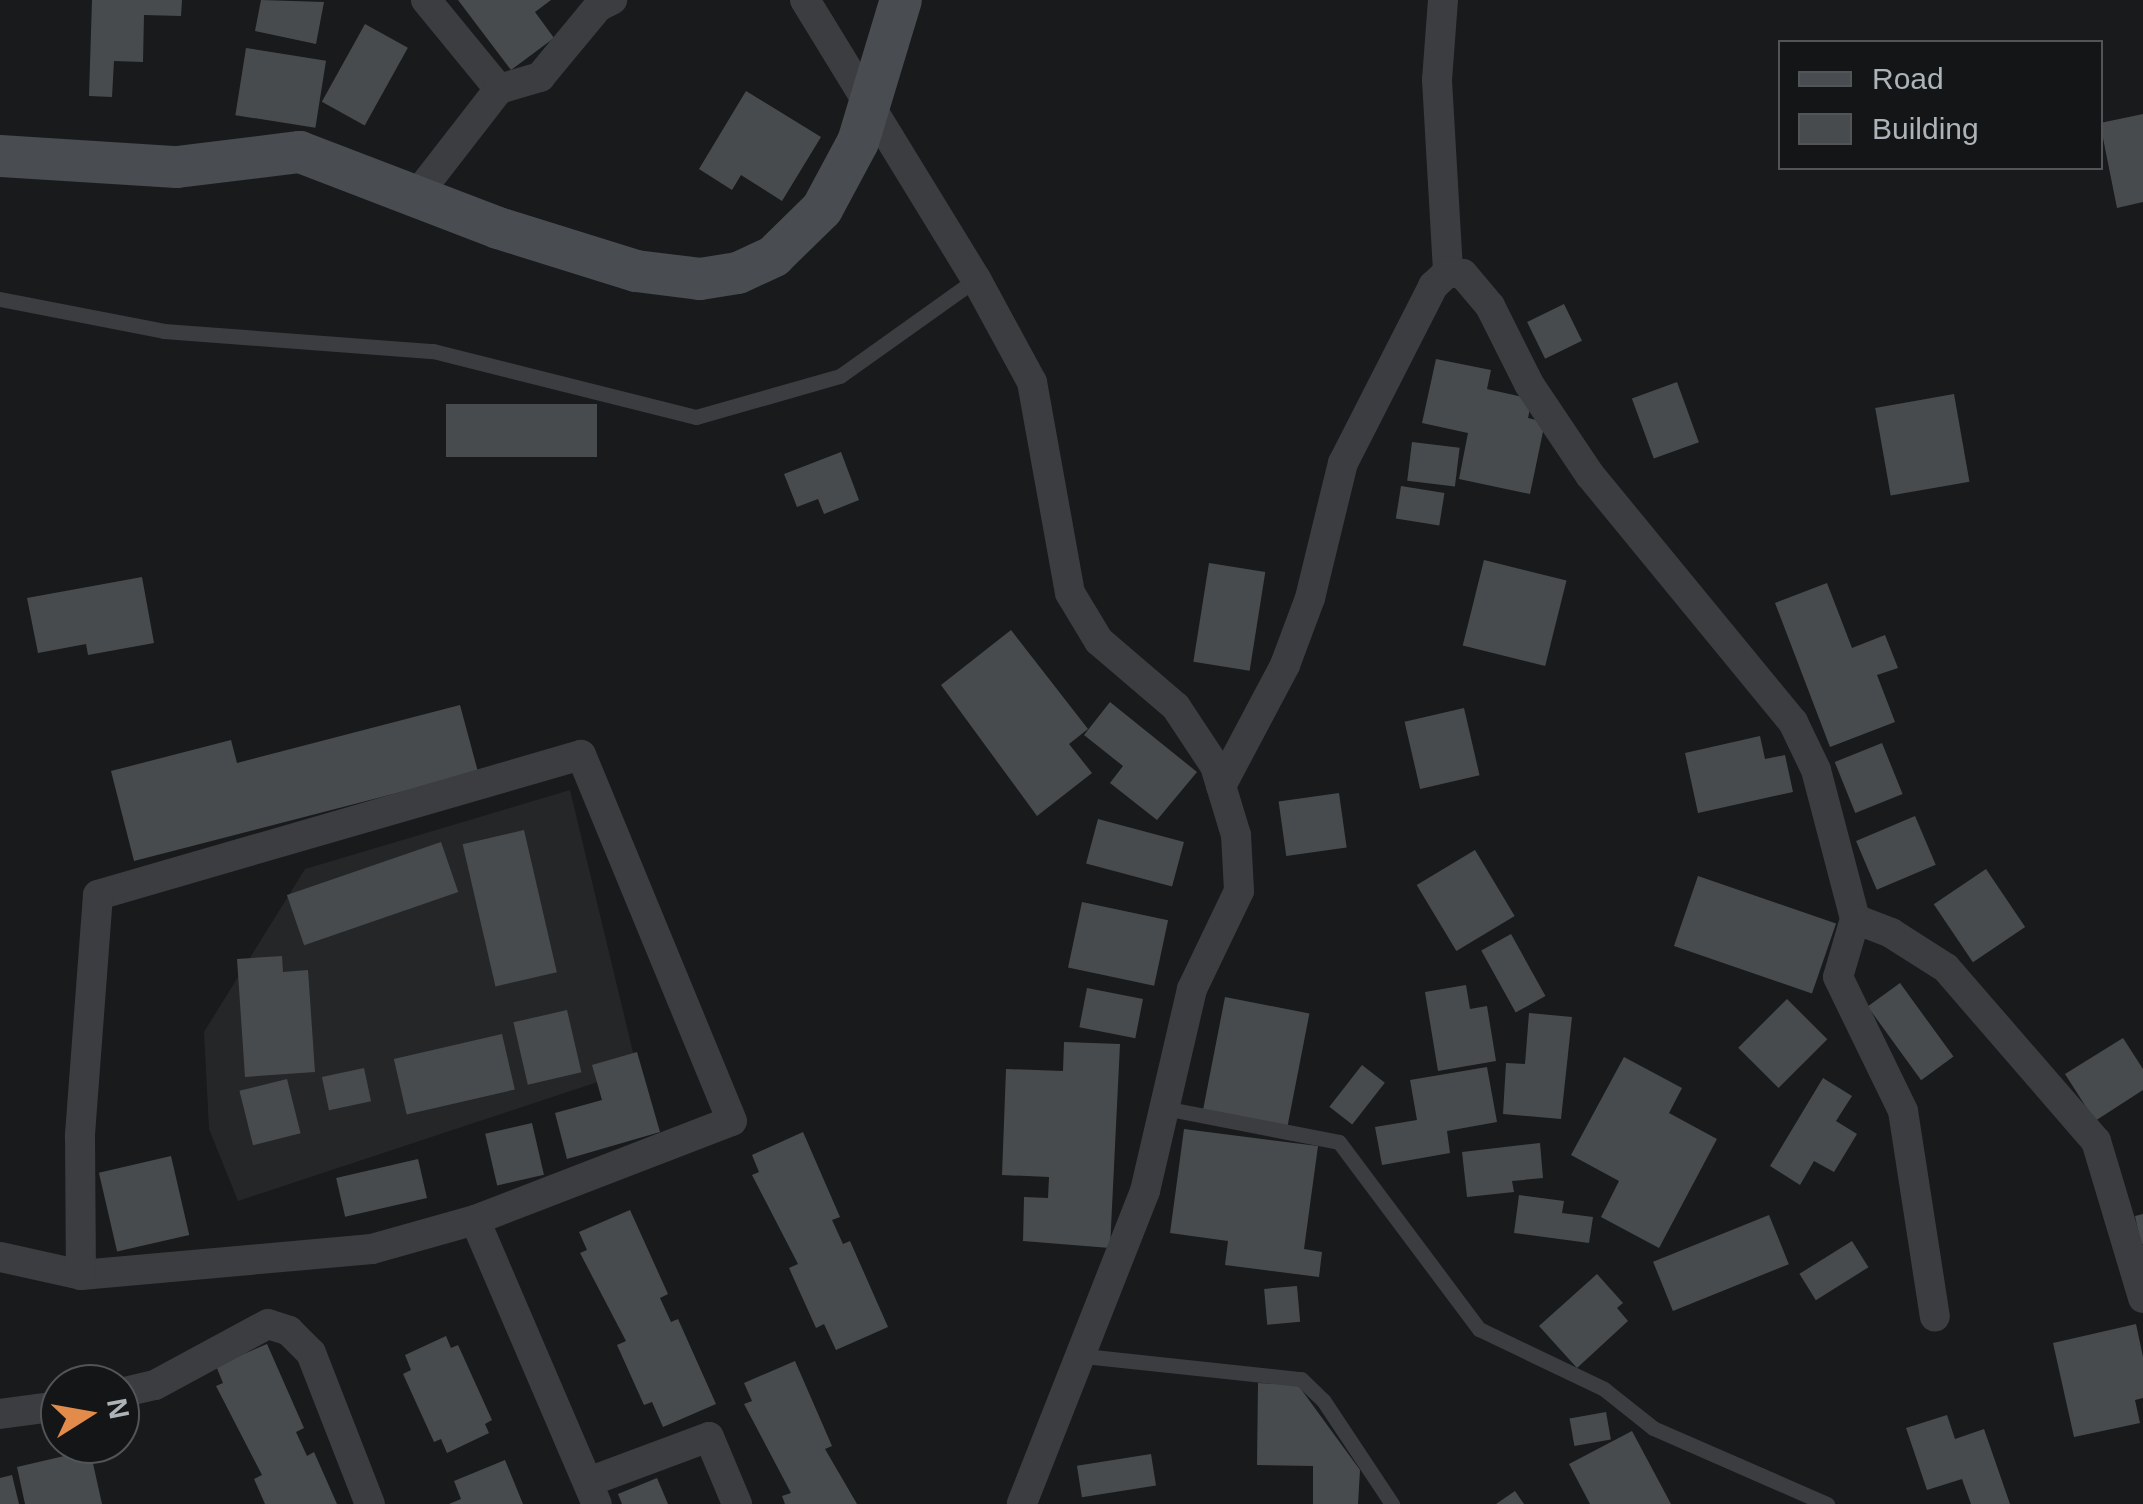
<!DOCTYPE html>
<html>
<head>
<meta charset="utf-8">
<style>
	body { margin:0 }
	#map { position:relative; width:2143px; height:1504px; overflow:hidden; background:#191a1b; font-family:Arial,sans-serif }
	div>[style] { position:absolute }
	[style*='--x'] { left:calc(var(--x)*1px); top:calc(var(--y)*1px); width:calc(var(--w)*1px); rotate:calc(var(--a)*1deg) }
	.built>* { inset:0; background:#252628 }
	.building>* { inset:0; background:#484b4d; transform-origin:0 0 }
	.service>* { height:15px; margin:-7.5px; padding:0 7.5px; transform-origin:7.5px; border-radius:7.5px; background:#3b3d40 }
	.minor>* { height:30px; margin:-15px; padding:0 15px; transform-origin:15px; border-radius:15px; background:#3b3d40 }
	.secondary>* { height:42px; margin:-21px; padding:0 21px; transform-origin:21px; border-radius:21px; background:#494c50 }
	span { translate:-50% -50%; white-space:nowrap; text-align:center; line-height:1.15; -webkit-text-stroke:9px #141516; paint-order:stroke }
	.legend { position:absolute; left:1778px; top:40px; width:325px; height:130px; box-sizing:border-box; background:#141516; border:2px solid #515557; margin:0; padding:12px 18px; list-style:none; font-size:30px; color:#adb4b9 }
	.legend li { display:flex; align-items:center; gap:20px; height:50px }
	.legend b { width:50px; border:2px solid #515557 }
	.north { position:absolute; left:40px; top:1364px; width:100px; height:100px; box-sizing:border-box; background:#141516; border:2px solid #515557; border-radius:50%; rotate:79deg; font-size:28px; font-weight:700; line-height:40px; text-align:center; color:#adb4b9 }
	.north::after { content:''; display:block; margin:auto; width:35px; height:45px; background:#e28b4a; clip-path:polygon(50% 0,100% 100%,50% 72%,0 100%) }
</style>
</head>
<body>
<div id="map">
	<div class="built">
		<div style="clip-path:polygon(570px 790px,637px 1069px,238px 1201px,209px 1129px,204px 1032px,305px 869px)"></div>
	</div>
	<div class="building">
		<div style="clip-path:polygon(92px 0,182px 0,181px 16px,144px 15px,143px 62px,114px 61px,112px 97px,89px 96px)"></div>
		<div style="clip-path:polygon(261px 0,324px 2px,316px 44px,255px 31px)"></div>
		<div style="clip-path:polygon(458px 0,551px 0,535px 12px,554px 38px,511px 70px)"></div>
		<div style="left:365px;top:24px;width:49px;height:89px;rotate:29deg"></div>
		<div style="left:246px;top:48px;width:81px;height:68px;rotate:9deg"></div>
		<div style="clip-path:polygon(746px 91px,821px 137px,782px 201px,741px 175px,732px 190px,699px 169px)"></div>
		<div style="clip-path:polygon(2143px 114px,2143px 202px,2117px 208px,2100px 123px)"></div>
		<div style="left:1564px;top:304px;width:41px;height:41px;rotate:64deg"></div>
		<div style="clip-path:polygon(1436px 359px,1491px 370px,1487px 389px,1532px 399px,1528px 418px,1545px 422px,1530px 494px,1459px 479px,1468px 433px,1422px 423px)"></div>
		<div style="left:1677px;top:382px;width:64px;height:48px;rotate:70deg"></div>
		<div style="left:1954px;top:394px;width:89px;height:80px;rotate:80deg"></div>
		<div style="left:446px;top:404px;width:151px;height:53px"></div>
		<div style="left:1412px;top:442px;width:48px;height:39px;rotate:7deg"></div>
		<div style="clip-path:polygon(841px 452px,859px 500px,824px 514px,818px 499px,797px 507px,784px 474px)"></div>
		<div style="left:1401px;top:486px;width:44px;height:33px;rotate:9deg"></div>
		<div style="left:1484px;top:560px;width:85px;height:88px;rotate:14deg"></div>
		<div style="left:1209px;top:563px;width:57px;height:100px;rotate:9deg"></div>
		<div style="clip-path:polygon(142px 577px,154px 643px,88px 655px,86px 644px,38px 653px,27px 598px)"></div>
		<div style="clip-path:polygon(1827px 583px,1852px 648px,1885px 635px,1898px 668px,1877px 675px,1895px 722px,1830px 747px,1775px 603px)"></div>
		<div style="clip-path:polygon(1011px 630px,1088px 729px,1069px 744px,1092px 773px,1037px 816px,941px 685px)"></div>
		<div style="clip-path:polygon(1110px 702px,1197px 772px,1157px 820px,1110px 783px,1123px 766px,1084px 735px)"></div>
		<div style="clip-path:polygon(460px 705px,478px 772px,134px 861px,111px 771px,231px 740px,237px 763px)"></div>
		<div style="left:1464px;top:708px;width:69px;height:61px;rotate:77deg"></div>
		<div style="clip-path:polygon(1760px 736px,1765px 759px,1785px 755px,1793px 792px,1698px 813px,1685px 753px)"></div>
		<div style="left:1882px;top:743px;width:55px;height:51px;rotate:68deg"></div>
		<div style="left:1339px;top:793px;width:55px;height:61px;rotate:82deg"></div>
		<div style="left:1915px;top:816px;width:53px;height:64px;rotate:67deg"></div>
		<div style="left:1098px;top:819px;width:89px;height:46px;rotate:15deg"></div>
		<div style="left:524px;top:830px;width:146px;height:63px;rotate:77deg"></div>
		<div style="left:441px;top:842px;width:53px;height:163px;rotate:71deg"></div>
		<div style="left:1475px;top:850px;width:77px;height:68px;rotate:59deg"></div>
		<div style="left:1986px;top:869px;width:70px;height:63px;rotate:56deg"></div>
		<div style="left:1698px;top:876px;width:146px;height:74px;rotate:19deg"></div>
		<div style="left:1082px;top:902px;width:88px;height:67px;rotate:12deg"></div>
		<div style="left:1511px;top:934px;width:71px;height:34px;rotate:61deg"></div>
		<div style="clip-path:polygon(282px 956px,283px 972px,308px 970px,315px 1072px,245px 1077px,237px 959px)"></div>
		<div style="left:1900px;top:983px;width:91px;height:40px;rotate:54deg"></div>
		<div style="clip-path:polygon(1466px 985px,1470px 1009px,1487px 1006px,1496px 1061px,1438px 1071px,1425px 992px)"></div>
		<div style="left:1087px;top:988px;width:57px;height:40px;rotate:11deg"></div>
		<div style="left:1225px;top:997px;width:86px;height:118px;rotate:11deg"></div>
		<div style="left:1787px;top:999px;width:57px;height:69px;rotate:45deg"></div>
		<div style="left:567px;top:1010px;width:64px;height:55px;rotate:77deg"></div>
		<div style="clip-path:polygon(1529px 1013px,1572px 1017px,1561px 1119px,1503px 1114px,1506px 1063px,1525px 1064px)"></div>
		<div style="left:502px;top:1034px;width:57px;height:111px;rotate:77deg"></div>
		<div style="clip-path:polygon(2123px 1038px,2143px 1069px,2143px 1090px,2095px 1121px,2065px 1074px)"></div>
		<div style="clip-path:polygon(1064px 1042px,1120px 1044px,1110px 1248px,1023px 1241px,1024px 1197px,1048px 1198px,1049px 1177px,1002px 1175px,1006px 1069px,1063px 1071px)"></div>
		<div style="clip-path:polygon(637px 1052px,660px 1132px,567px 1159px,555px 1113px,602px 1100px,592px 1065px)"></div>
		<div style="clip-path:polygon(1624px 1057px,1682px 1088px,1669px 1113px,1717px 1139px,1659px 1248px,1601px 1217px,1619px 1181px,1571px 1155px)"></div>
		<div style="left:1362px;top:1065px;width:29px;height:53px;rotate:38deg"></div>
		<div style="clip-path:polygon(1487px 1067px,1497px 1122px,1447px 1131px,1450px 1153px,1382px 1165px,1375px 1127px,1417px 1120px,1410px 1080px)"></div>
		<div style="left:364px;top:1068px;width:34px;height:43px;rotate:78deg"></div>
		<div style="clip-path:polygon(1823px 1078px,1852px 1096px,1836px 1121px,1857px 1134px,1834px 1172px,1814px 1161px,1800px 1185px,1770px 1166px)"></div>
		<div style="left:287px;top:1079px;width:56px;height:49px;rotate:76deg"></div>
		<div style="left:532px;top:1123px;width:53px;height:48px;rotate:77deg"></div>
		<div style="clip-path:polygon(1184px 1129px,1318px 1146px,1304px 1249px,1322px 1252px,1319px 1277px,1225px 1265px,1228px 1241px,1170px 1233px)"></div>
		<div style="clip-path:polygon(803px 1132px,840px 1217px,832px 1220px,843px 1244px,850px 1241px,888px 1327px,836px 1350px,824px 1324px,816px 1328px,789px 1268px,798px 1264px,752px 1175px,759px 1172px,752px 1155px)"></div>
		<div style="clip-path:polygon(1540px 1143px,1543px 1178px,1512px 1181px,1514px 1192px,1467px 1197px,1462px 1152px)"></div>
		<div style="left:171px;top:1156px;width:81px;height:74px;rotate:77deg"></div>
		<div style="left:418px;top:1159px;width:40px;height:84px;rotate:77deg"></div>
		<div style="clip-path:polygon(1519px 1195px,1564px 1201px,1562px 1213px,1593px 1217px,1589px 1243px,1514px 1233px)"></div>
		<div style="clip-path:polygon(630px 1210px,668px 1294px,660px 1298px,671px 1322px,678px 1319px,716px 1404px,663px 1427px,652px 1402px,644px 1405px,617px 1345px,626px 1341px,580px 1253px,587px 1250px,579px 1232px)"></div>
		<div style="clip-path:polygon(2143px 1214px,2143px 1244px,2141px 1244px,2135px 1216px)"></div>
		<div style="left:1769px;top:1215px;width:53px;height:125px;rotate:68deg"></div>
		<div style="left:1852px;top:1241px;width:31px;height:62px;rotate:58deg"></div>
		<div style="clip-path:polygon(1597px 1274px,1623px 1303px,1617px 1308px,1628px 1321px,1577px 1368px,1539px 1326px)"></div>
		<div style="left:1297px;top:1286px;width:36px;height:33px;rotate:85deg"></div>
		<div style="clip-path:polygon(2136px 1324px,2143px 1357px,2143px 1398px,2135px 1400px,2140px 1423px,2074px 1437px,2053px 1343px)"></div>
		<div style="clip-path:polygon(446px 1336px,451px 1348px,458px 1345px,492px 1420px,485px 1424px,489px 1433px,447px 1453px,441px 1439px,434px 1442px,403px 1374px,411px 1370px,405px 1355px)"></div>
		<div style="clip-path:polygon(267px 1344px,304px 1428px,296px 1432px,307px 1456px,314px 1452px,337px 1504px,265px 1504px,254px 1479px,262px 1475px,216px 1386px,223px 1383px,216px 1366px)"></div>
		<div style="clip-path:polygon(795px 1361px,832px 1446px,825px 1449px,857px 1504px,785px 1504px,782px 1496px,791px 1493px,744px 1404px,752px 1401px,744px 1383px)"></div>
		<div style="clip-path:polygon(1258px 1383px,1298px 1385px,1360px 1470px,1358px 1504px,1313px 1504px,1313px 1466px,1257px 1465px)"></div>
		<div style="left:1606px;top:1412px;width:28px;height:37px;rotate:80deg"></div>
		<div style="clip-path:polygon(1947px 1415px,1955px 1439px,1984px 1429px,2010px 1504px,1971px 1504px,1962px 1479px,1927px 1490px,1906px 1428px)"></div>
		<div style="clip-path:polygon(1632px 1431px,1671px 1504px,1590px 1504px,1569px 1464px)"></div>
		<div style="clip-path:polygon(90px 1450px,102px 1504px,25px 1504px,17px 1467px)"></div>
		<div style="left:1151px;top:1454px;width:32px;height:75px;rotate:81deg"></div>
		<div style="clip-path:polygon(505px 1460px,523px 1504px,449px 1504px,461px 1499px,454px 1481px)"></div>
		<div style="clip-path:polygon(12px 1475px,19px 1504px,0 1504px,0 1478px)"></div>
		<div style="clip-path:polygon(657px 1478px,668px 1504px,622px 1504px,618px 1494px)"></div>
		<div style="clip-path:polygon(1515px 1491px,1524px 1504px,1496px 1504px)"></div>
	</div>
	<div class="service">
		<div style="--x:0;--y:299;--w:167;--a:11"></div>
		<div style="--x:164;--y:331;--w:270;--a:4.3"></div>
		<div style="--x:433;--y:351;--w:271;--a:14.1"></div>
		<div style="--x:696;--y:417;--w:150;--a:-15.9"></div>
		<div style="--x:840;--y:376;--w:167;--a:-35.5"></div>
		<div style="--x:1164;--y:1108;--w:178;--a:11"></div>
		<div style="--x:1339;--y:1142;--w:234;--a:53.2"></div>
		<div style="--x:1479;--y:1329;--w:139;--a:25.6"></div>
		<div style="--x:1604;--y:1389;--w:63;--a:38.5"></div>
		<div style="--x:1653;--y:1428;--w:190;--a:23.6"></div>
		<div style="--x:1084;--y:1356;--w:218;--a:6.1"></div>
		<div style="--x:1301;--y:1379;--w:30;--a:44"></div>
		<div style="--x:1323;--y:1400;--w:125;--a:56.4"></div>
	</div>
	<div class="minor">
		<div style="--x:426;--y:0;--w:115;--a:50.6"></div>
		<div style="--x:805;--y:0;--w:327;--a:58.5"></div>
		<div style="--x:976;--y:279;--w:117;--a:61.5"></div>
		<div style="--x:1032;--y:382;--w:214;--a:79.8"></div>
		<div style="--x:1070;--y:593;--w:56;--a:58.9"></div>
		<div style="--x:1099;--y:641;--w:101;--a:40.6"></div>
		<div style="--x:1176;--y:707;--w:71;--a:56.5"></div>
		<div style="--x:1215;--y:766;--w:72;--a:73.1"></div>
		<div style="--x:1236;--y:835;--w:56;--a:86.9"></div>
		<div style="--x:1239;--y:891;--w:109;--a:115.6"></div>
		<div style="--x:1192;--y:989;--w:207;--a:103.1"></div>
		<div style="--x:1145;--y:1191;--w:336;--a:111.5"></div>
		<div style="--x:1443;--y:0;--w:80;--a:94.3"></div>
		<div style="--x:1437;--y:80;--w:192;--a:86.7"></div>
		<div style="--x:416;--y:196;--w:135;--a:-52.2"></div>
		<div style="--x:499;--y:89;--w:43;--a:-16.3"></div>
		<div style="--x:540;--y:77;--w:91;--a:-50.4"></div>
		<div style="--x:598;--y:7;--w:16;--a:-27"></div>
		<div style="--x:1221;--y:786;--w:137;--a:-62.1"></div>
		<div style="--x:1285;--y:665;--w:72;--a:-69.5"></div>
		<div style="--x:1310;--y:598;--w:139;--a:-76.3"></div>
		<div style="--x:1343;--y:463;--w:199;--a:-63"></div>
		<div style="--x:1433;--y:286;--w:21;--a:-43"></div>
		<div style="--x:1448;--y:272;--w:15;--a:8"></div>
		<div style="--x:1463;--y:274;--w:42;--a:49.8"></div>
		<div style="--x:1490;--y:306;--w:87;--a:63.4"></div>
		<div style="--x:1529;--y:384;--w:110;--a:56.2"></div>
		<div style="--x:1590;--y:475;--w:320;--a:50.6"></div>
		<div style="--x:1793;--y:722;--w:53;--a:64.4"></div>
		<div style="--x:1816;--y:770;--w:154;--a:75.3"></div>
		<div style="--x:1855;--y:919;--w:60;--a:106.3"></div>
		<div style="--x:1838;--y:977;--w:149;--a:64.1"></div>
		<div style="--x:1903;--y:1111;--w:208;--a:81.2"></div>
		<div style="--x:1855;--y:919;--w:39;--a:21"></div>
		<div style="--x:1891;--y:933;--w:65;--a:32.5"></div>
		<div style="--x:1946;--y:968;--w:229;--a:49.1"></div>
		<div style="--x:2096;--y:1141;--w:164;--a:73.3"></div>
		<div style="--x:475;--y:1220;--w:309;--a:66.8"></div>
		<div style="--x:0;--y:1257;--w:83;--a:12.5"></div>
		<div style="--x:81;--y:1275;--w:292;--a:-5.1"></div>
		<div style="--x:372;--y:1249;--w:107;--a:-15.7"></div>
		<div style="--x:475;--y:1220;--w:275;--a:-21.1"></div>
		<div style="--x:732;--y:1121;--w:396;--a:-112.4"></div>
		<div style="--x:581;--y:755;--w:503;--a:163.84"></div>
		<div style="--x:98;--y:895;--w:242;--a:94.3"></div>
		<div style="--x:80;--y:1136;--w:139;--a:89.6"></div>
		<div style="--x:120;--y:1393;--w:36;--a:-13"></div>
		<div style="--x:155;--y:1385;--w:128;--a:-28.4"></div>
		<div style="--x:268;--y:1324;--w:22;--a:18"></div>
		<div style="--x:289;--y:1331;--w:31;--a:45"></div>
		<div style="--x:311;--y:1353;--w:162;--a:68.7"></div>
		<div style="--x:0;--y:1414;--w:61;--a:-7.6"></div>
		<div style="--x:588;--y:1482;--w:129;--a:-20.4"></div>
		<div style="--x:709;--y:1437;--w:73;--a:67.3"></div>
	</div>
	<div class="secondary">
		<div style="--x:0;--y:156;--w:177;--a:3.6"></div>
		<div style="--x:177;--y:167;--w:124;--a:-7"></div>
		<div style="--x:300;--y:152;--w:212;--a:21"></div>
		<div style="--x:498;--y:228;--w:145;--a:17.3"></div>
		<div style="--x:636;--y:271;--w:64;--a:7.1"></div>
		<div style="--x:700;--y:279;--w:38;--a:-9"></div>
		<div style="--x:738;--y:273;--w:40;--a:-25"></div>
		<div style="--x:774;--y:256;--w:67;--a:-44.4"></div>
		<div style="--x:822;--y:209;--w:76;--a:-61.8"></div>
		<div style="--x:858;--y:142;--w:148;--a:-73.2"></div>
	</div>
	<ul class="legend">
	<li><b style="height:12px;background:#494c50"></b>Road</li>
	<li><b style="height:28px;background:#484b4d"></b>Building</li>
	</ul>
	<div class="north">N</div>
</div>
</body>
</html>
